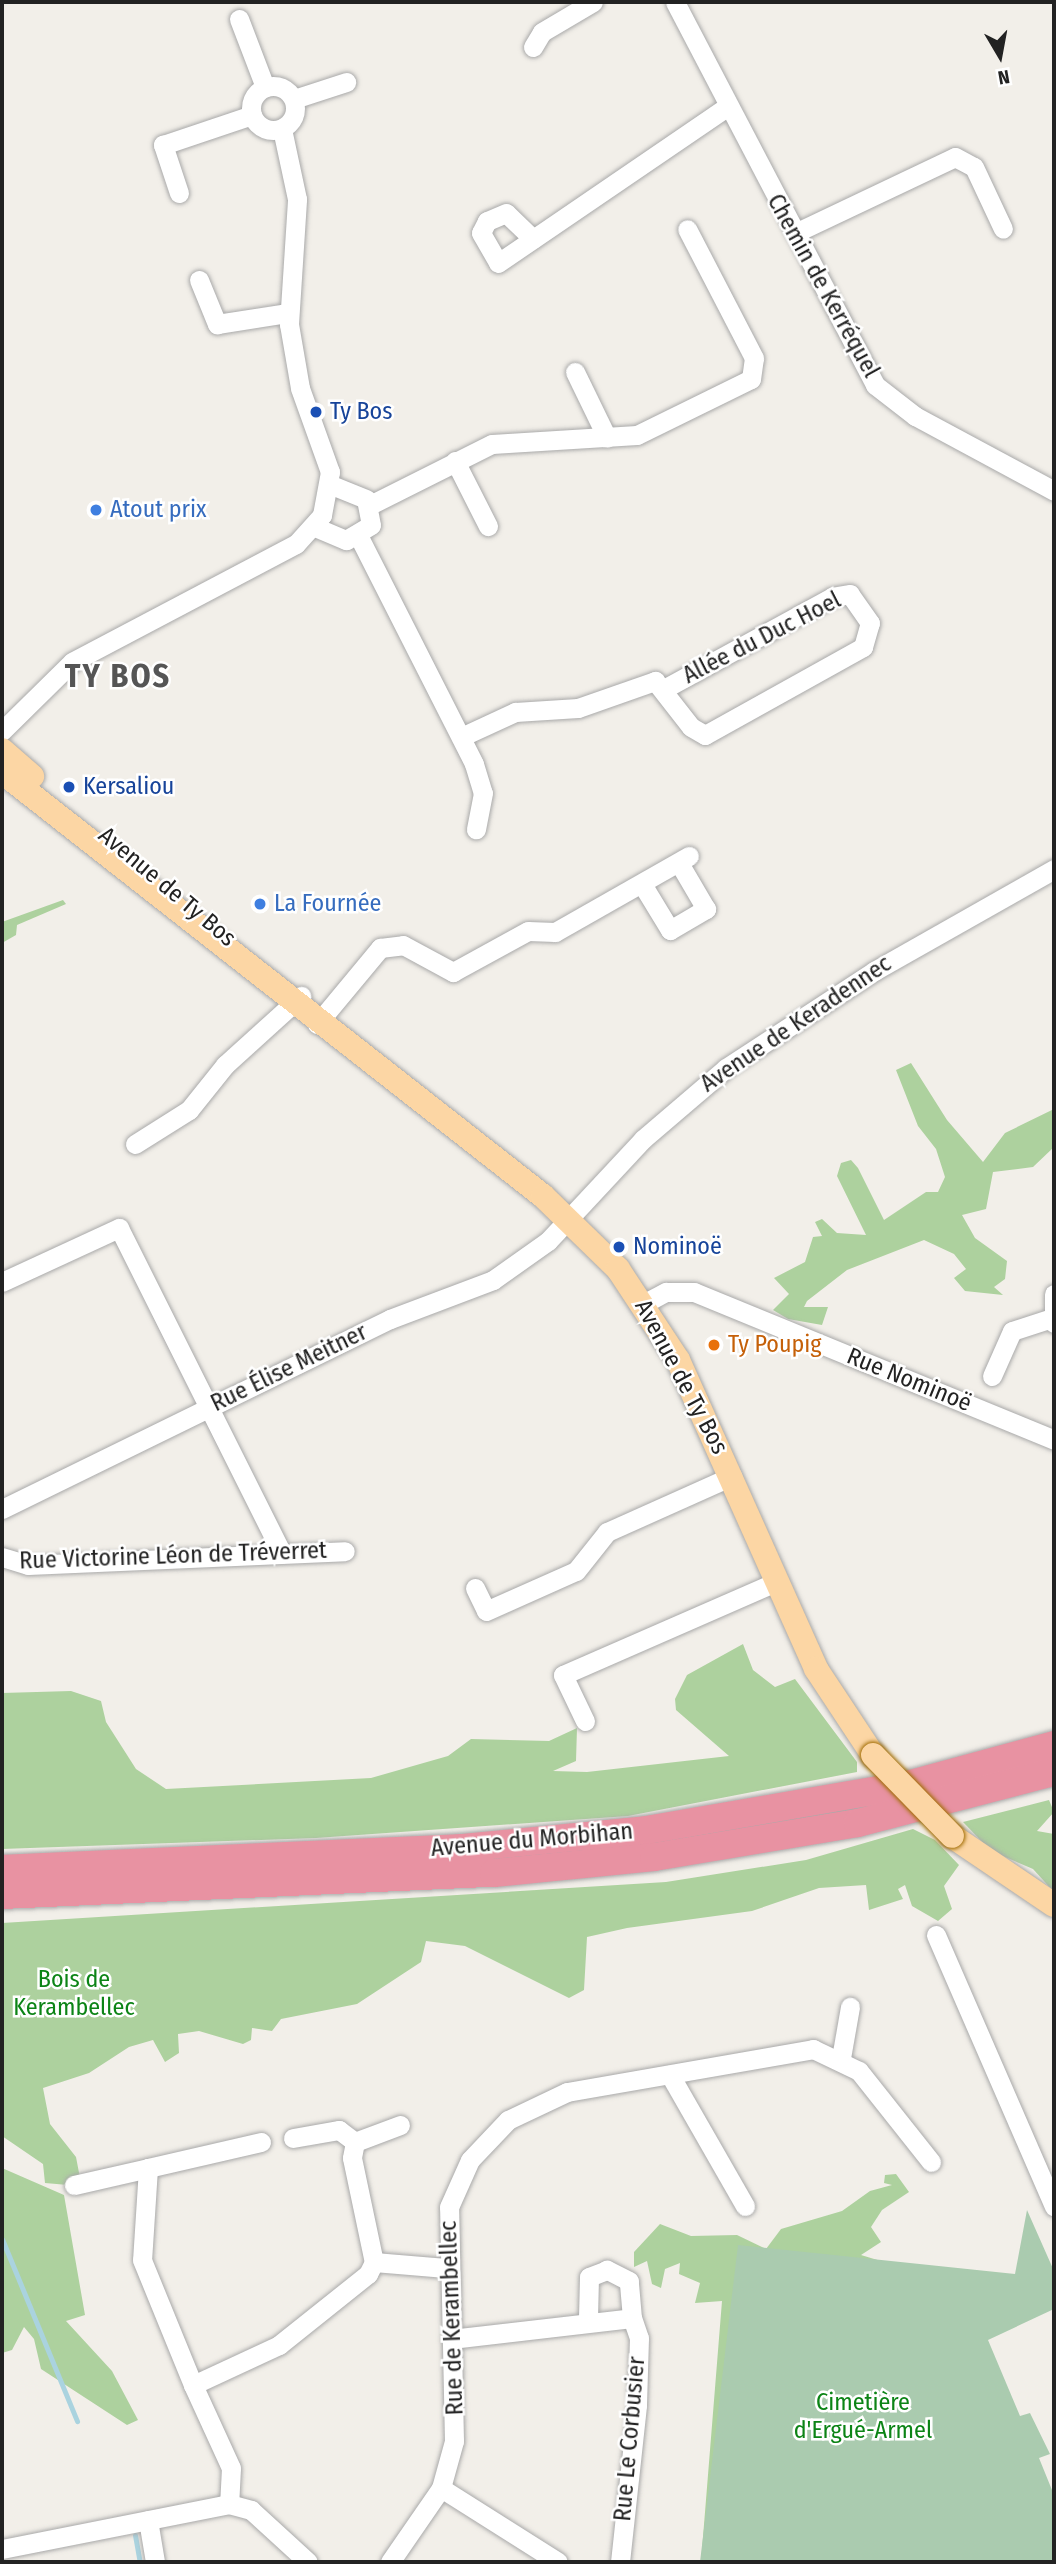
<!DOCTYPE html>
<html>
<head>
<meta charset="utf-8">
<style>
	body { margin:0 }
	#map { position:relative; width:1056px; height:2564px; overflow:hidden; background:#f2efe9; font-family:"Fira Sans Condensed",sans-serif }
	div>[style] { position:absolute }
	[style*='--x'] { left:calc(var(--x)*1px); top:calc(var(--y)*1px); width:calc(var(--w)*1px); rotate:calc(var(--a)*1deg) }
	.forest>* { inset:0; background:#add19e }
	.cemetery>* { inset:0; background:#aacbaf }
	.stream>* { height:5px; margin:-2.5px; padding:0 2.5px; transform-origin:2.5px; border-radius:2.5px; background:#aad3df }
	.roads { filter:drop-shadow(0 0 2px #a9a9a9) drop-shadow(0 0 2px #a9a9a9) }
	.minor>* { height:19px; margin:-9.5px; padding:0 9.5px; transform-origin:9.5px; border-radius:9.5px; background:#fff }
	.minor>.ring { margin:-9.5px; padding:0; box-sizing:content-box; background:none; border:19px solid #fff; border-radius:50% }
	.major>* { height:24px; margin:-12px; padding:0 12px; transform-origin:12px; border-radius:12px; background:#fcd6a4 }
	.highway>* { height:28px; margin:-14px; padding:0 14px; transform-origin:14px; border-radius:14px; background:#e892a2 }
	.bridges { filter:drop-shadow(0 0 2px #a06b00) drop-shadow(0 0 2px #a06b00) }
	.major-bridge>* { height:24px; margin:-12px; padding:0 12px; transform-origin:12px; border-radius:12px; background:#fcd6a4 }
	.dots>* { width:19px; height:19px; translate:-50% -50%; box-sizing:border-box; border:4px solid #fff; border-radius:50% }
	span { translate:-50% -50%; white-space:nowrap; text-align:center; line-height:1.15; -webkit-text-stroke:5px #fff; paint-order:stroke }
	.street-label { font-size:24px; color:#222 }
	.transit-label { font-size:24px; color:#164399 }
	.left { translate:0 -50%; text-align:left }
	.shop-label { font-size:24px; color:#366cbe }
	.food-label { font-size:24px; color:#c56008 }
	.park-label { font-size:24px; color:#0c8416 }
	.district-label { font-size:32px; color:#555; font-weight:700; letter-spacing:2px }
	.frame { position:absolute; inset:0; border:4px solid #222; pointer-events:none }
	.north { position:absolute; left:965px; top:21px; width:70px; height:70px; -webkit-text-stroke:5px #fff; paint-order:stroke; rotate:170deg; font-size:19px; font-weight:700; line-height:28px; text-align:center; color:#222 }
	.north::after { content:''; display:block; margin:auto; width:24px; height:32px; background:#222; clip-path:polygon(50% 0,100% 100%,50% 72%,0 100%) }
</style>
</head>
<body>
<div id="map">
	<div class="forest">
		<div style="clip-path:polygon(63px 900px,66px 904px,17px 925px,16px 935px,2px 943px,2px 922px)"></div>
		<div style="clip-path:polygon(911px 1063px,947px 1120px,983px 1162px,1005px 1133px,1054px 1109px,1054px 1147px,1033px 1167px,993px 1172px,986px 1209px,962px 1215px,975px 1238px,1007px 1261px,1005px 1279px,994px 1287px,1003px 1295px,965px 1291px,954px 1278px,966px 1269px,954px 1254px,924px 1240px,847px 1270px,807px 1301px,804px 1307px,828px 1307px,822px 1325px,788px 1319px,773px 1310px,789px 1294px,774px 1278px,805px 1262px,813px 1237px,822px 1236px,815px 1222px,822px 1219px,837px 1233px,866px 1235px,837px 1176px,841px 1163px,851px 1160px,858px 1168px,884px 1220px,926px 1192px,938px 1192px,945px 1177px,936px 1149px,918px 1126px,896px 1070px)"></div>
		<div style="clip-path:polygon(743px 1644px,753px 1670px,775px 1687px,795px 1679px,857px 1762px,857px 1772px,628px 1816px,316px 1838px,2px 1849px,2px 1693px,71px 1691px,101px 1701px,106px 1722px,136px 1769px,166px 1789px,371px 1778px,448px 1756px,471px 1739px,549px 1741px,577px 1728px,576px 1761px,553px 1771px,587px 1772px,729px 1756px,676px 1710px,675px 1699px,687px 1675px)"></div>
		<div style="clip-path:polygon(1049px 1800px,1054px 1812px,1037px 1831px,1054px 1834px,1054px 1892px,1033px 1869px,991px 1851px,963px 1822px)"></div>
		<div style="clip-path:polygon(913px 1829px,935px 1840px,959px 1865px,944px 1886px,952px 1909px,938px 1921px,912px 1906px,905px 1885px,898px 1889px,903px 1899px,869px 1910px,866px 1885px,819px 1888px,752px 1911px,627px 1928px,587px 1937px,584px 1990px,569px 1998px,465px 1946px,426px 1941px,421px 1962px,357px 2004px,281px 2019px,272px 2031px,252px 2028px,251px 2040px,243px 2044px,199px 2031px,178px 2034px,179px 2053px,165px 2062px,153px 2040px,129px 2047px,89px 2073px,43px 2088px,50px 2124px,76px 2157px,80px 2178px,68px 2185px,45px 2183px,43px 2164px,2px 2136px,2px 1923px,666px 1882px,806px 1860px)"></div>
		<div style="clip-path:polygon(2px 2168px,64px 2195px,85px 2315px,66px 2321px,112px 2371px,138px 2420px,127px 2425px,41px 2369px,34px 2339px,24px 2327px,12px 2350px,2px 2353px)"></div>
		<div style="clip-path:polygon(896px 2174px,909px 2192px,882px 2210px,871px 2227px,881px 2242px,861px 2255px,884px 2262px,851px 2562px,701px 2562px,722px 2301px,695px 2303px,700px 2283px,679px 2274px,680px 2263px,665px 2269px,661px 2288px,652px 2284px,647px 2261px,634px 2267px,634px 2252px,660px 2224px,691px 2236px,737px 2235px,766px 2249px,781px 2229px,842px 2211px,870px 2191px,892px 2185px,884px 2183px,885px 2175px)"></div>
	</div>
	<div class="cemetery">
		<div style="clip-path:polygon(1027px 2210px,1054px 2271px,1054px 2309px,988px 2340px,1020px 2416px,1030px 2413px,1050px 2454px,1039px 2458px,1054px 2495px,1054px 2562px,700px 2562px,738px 2245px,1015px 2274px)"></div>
	</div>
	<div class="stream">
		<div style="--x:2;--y:2239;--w:197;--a:67.6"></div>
		<div style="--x:135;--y:2535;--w:27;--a:80"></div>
	</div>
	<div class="roads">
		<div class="minor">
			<div style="--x:675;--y:2;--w:432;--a:62.4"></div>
			<div style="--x:875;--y:385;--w:51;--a:37.8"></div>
			<div style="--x:915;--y:416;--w:158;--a:28.3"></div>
			<div style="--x:239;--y:19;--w:73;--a:69.1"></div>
			<div style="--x:533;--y:47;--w:17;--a:-59"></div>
			<div style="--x:542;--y:32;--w:59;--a:-30.5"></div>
			<div class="ring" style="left:251px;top:86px;width:25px;height:25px"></div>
			<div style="--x:294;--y:99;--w:55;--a:-18.1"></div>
			<div style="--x:179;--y:193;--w:51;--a:-108.4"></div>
			<div style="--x:163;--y:145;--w:94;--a:-18.6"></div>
			<div style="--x:795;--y:233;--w:177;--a:-25.4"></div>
			<div style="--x:955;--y:157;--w:21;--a:28"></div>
			<div style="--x:974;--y:167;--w:68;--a:64.9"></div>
			<div style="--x:533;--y:239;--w:37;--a:-136"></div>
			<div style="--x:506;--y:213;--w:21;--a:157"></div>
			<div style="--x:487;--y:221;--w:13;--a:117"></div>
			<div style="--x:481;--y:233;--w:34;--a:60"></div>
			<div style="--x:498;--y:263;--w:277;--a:-34.3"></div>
			<div style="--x:199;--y:280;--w:48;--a:67.8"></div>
			<div style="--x:217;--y:324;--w:72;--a:-8.8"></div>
			<div style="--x:575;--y:372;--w:73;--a:64.1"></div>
			<div style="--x:455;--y:461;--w:73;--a:63.1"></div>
			<div style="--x:370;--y:505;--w:136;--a:-26.6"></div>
			<div style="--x:492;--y:444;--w:145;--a:-3.6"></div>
			<div style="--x:637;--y:435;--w:127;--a:-26.2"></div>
			<div style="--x:751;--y:379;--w:21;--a:-82"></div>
			<div style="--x:754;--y:358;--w:145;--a:-117.4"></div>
			<div style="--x:315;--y:527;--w:34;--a:23"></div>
			<div style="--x:346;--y:540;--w:29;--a:-31"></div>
			<div style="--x:371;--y:525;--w:26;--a:-101"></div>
			<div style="--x:366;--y:499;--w:38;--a:-158"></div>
			<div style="--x:359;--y:537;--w:254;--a:63.1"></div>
			<div style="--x:474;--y:764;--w:30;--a:73"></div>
			<div style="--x:483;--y:793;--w:37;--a:101"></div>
			<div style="--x:2;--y:731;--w:98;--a:-44.6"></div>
			<div style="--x:72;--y:662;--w:253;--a:-27.8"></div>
			<div style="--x:296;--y:544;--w:39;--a:-48"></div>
			<div style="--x:322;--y:515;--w:44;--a:-79.5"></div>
			<div style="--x:330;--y:472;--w:89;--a:-109.7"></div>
			<div style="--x:300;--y:388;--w:65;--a:-99.8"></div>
			<div style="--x:289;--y:324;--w:125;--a:-86.3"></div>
			<div style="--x:297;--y:199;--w:72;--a:-102.1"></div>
			<div style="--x:461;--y:737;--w:60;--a:-24.8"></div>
			<div style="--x:515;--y:712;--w:63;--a:-3.6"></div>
			<div style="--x:578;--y:708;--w:82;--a:-19.3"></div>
			<div style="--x:655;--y:681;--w:58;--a:52"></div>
			<div style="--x:691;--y:727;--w:16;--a:30"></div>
			<div style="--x:705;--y:735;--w:181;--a:-29.1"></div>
			<div style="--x:863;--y:647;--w:25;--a:-74"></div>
			<div style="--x:870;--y:623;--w:35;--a:-125"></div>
			<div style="--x:850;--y:594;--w:18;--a:171"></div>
			<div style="--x:832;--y:597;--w:192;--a:151.3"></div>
			<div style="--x:642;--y:884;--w:54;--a:58.7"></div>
			<div style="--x:670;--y:930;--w:42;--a:-30.3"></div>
			<div style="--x:706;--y:909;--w:53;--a:-120.4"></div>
			<div style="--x:317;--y:1024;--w:99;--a:-50.3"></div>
			<div style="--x:380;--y:948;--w:23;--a:-7"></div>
			<div style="--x:403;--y:945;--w:57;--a:28.4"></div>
			<div style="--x:453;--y:972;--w:85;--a:-28.7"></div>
			<div style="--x:528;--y:931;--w:27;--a:2"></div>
			<div style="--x:555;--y:932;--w:154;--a:-29.6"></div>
			<div style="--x:135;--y:1144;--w:64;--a:-32.2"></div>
			<div style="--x:189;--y:1110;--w:58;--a:-51.3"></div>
			<div style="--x:225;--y:1065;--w:103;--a:-42.2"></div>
			<div style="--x:2;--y:1282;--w:129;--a:-24.8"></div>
			<div style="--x:119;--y:1228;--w:364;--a:63.4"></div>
			<div style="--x:1054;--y:1294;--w:29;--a:90"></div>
			<div style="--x:645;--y:1303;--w:24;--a:-28"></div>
			<div style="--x:666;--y:1292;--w:28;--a:0"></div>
			<div style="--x:694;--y:1292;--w:389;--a:22.3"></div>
			<div style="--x:992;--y:1376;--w:49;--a:-66"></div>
			<div style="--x:1012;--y:1331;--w:42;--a:-18"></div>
			<div style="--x:2;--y:1509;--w:432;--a:-26.1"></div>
			<div style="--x:390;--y:1319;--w:110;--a:-20.7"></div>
			<div style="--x:493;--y:1280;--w:67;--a:-35.3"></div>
			<div style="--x:548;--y:1241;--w:139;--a:-47"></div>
			<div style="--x:643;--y:1139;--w:109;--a:-40.5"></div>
			<div style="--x:726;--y:1068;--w:177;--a:-33.2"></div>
			<div style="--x:874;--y:971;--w:207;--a:-29.5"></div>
			<div style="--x:2;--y:1557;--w:27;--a:17"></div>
			<div style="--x:28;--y:1565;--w:317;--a:-2.5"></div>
			<div style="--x:475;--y:1588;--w:25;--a:64"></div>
			<div style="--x:486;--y:1611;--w:98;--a:-24"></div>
			<div style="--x:576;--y:1571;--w:50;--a:-51.5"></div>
			<div style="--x:607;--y:1532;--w:137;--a:-24.1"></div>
			<div style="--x:585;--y:1721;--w:51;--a:-115.6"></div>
			<div style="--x:563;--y:1675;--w:235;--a:-23.6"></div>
			<div style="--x:936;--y:1935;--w:296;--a:66.5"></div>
			<div style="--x:841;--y:2058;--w:52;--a:-80"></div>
			<div style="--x:670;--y:2075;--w:151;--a:60.2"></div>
			<div style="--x:293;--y:2138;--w:47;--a:-9.9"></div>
			<div style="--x:339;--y:2130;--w:20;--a:37"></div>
			<div style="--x:355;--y:2142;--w:16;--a:101"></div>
			<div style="--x:352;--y:2158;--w:106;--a:78.1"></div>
			<div style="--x:261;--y:2142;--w:116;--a:167"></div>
			<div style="--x:148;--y:2168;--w:92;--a:93.7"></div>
			<div style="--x:142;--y:2260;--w:135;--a:67.8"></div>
			<div style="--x:193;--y:2385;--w:95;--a:-24.9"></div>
			<div style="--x:279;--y:2345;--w:114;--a:-38.6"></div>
			<div style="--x:368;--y:2274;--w:13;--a:-63"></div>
			<div style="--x:374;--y:2262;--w:72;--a:4.8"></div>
			<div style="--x:355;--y:2142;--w:48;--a:-20.7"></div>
			<div style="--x:74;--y:2185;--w:76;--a:-12.9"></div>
			<div style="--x:451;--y:2339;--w:182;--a:-6.6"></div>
			<div style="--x:632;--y:2318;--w:37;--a:-95"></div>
			<div style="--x:629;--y:2281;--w:25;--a:-153"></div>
			<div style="--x:607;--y:2270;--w:19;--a:159"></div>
			<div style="--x:589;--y:2277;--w:42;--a:91.4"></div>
			<div style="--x:193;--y:2385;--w:91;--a:65.4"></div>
			<div style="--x:231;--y:2468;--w:36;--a:93"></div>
			<div style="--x:441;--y:2488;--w:138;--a:32.3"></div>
			<div style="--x:148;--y:2520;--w:43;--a:80.5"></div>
			<div style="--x:2;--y:2549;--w:231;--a:-11.2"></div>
			<div style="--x:229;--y:2504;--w:23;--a:15"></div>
			<div style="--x:251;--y:2510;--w:77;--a:42.4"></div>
			<div style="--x:390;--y:2562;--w:90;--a:-55.4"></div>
			<div style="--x:441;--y:2488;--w:49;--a:-74.5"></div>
			<div style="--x:454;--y:2441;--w:234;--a:-91.2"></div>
			<div style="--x:449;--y:2207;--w:51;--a:-65.9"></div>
			<div style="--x:470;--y:2160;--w:55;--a:-46.5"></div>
			<div style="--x:508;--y:2120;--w:65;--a:-25.4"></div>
			<div style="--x:567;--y:2092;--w:250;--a:-9.9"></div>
			<div style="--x:813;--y:2049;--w:51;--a:25.6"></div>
			<div style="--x:859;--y:2071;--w:116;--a:51.6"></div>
			<div style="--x:620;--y:2562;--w:158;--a:-83.8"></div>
			<div style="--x:637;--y:2405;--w:67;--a:-88.3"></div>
			<div style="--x:639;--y:2338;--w:21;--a:-109"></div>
		</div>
		<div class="major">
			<div style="--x:2;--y:750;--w:40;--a:41"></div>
			<div style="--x:2;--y:772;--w:687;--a:38.09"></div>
			<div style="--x:543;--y:1196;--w:105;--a:44.2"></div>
			<div style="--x:618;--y:1269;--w:109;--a:56.6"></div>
			<div style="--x:678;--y:1360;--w:338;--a:65.9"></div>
			<div style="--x:816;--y:1669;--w:103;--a:56.5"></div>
			<div style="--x:952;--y:1836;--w:123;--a:34.1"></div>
		</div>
		<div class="highway">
			<div style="--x:2;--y:1869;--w:459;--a:-2.6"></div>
			<div style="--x:461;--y:1848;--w:187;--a:-5.5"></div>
			<div style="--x:647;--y:1830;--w:260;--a:-9.8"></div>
			<div style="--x:903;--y:1786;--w:156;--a:-15.2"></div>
			<div style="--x:2;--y:1895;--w:492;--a:-2.6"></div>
			<div style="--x:494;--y:1873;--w:161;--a:-5.7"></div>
			<div style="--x:654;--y:1857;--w:207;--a:-9.5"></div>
			<div style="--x:858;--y:1823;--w:203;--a:-14.6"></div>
		</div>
	</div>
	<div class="bridges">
		<div class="major-bridge">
			<div style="--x:873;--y:1755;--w:113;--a:45.7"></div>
		</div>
	</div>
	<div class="dots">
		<div style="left:316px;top:412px;background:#1a4fb4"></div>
		<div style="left:96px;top:510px;background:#3f7fe0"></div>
		<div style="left:69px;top:787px;background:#1a4fb4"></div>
		<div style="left:260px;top:904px;background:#3f7fe0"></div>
		<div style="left:619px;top:1247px;background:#1a4fb4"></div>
		<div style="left:714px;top:1345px;background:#e8710a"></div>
	</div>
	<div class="street-label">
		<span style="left:823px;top:286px;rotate:61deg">Chemin de Kerréquel</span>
		<span style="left:762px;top:638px;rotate:-27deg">Allée du Duc Hoel</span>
		<span style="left:167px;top:887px;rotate:40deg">Avenue de Ty Bos</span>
		<span style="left:796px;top:1024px;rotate:-34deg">Avenue de Keradennec</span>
		<span style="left:289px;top:1368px;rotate:-26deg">Rue Élise Meitner</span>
		<span style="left:681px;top:1377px;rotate:62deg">Avenue de Ty Bos</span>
		<span style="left:909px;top:1380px;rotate:22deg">Rue Nominoë</span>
		<span style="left:173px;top:1556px;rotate:-2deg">Rue Victorine Léon de Tréverret</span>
		<span style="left:532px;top:1840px;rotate:-5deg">Avenue du Morbihan</span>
		<span style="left:452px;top:2318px;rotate:-92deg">Rue de Kerambellec</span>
		<span style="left:630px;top:2439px;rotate:-85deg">Rue Le Corbusier</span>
	</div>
	<div class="transit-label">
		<span class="left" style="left:330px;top:412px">Ty Bos</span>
		<span class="left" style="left:83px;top:787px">Kersaliou</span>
		<span class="left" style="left:633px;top:1247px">Nominoë</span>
	</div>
	<div class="shop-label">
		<span class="left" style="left:110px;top:510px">Atout prix</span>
		<span class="left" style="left:274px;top:904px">La Fournée</span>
	</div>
	<div class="food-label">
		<span class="left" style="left:728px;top:1345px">Ty Poupig</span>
	</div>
	<div class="park-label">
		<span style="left:74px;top:1994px">Bois de<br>Kerambellec</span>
		<span style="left:863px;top:2417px">Cimetière<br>d'Ergué-Armel</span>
	</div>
	<div class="district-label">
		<span style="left:118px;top:676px">TY BOS</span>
	</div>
	<div class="frame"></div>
	<div class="north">N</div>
</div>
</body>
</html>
